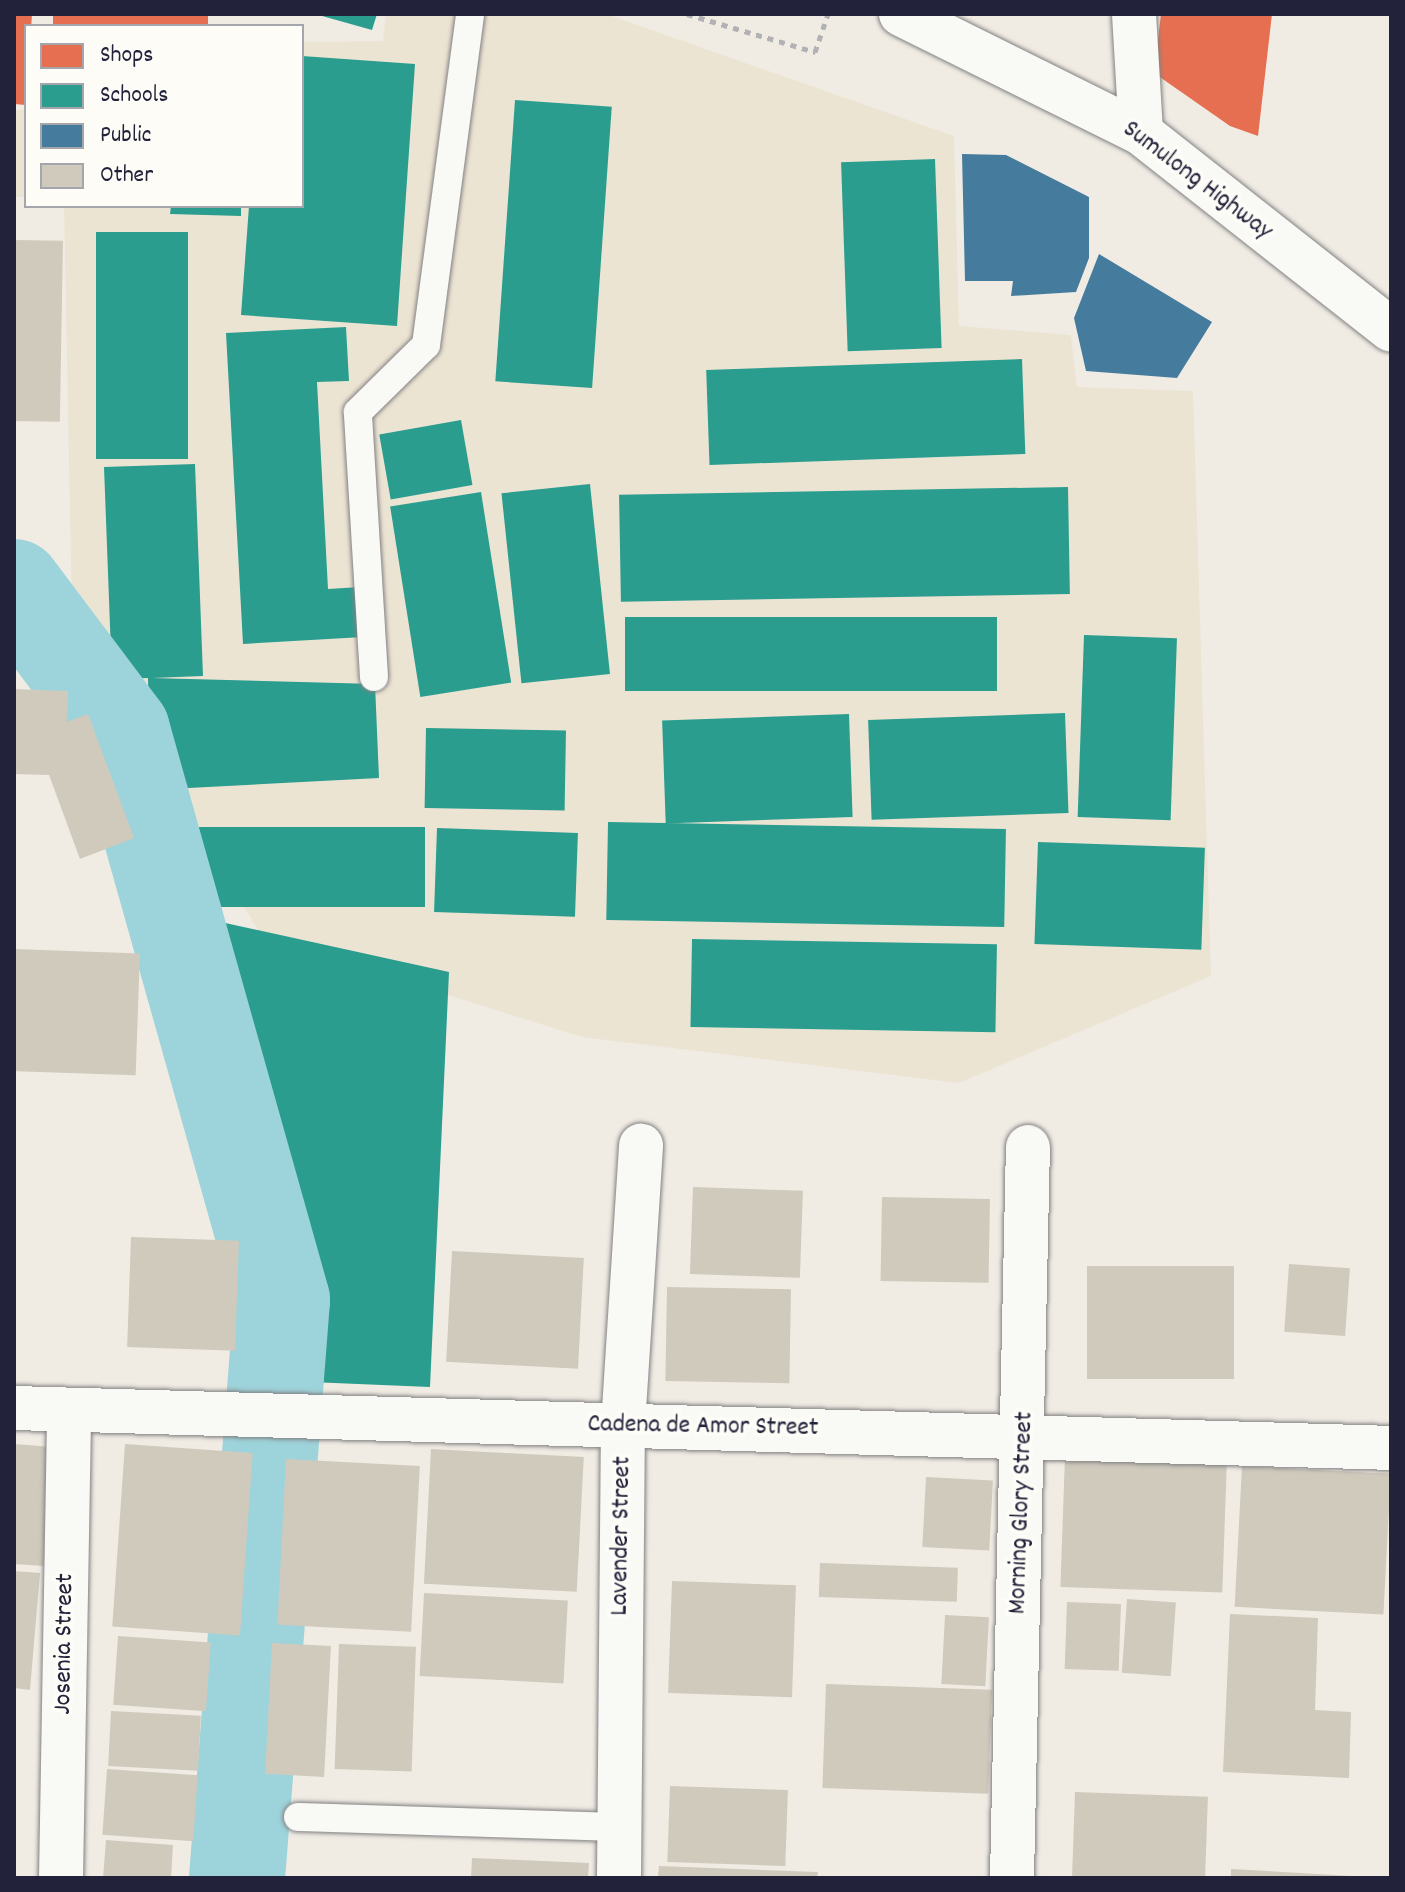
<!DOCTYPE html>
<html>
<head>
<meta charset="utf-8">
<style>
	body { margin:0 }
	#map { position:relative; width:1405px; height:1892px; overflow:hidden; background:#f0ece4; font-family:Dekko,sans-serif }
	div>[style] { position:absolute }
	[style*='--x'] { left:calc(var(--x)*1px); top:calc(var(--y)*1px); width:calc(var(--w)*1px); rotate:calc(var(--a)*1deg) }
	.built>* { inset:0; background:#ece4d3; transform-origin:0 0 }
	.shops>* { inset:0; background:#e76f51; transform-origin:0 0 }
	.schools>* { inset:0; background:#2a9d8f; transform-origin:0 0 }
	.public>* { inset:0; background:#457b9d }
	.river>* { height:96px; margin:-48px; padding:0 48px; transform-origin:48px; border-radius:48px; background:#9dd3da }
	.building>* { inset:0; background:#d0cabd; transform-origin:0 0 }
	.path>* { height:5px; margin-top:-2.5px; transform-origin:0; background:repeating-linear-gradient(90deg,#b2b1b3 0 6px,transparent 0 12px) }
	.roads { filter:drop-shadow(0 0 2px #838183) drop-shadow(0 0 2px #838183) }
	.lane>* { height:28px; margin:-14px; padding:0 14px; transform-origin:14px; border-radius:14px; background:#f9f9f6 }
	.street>* { height:44px; margin:-22px; padding:0 22px; transform-origin:22px; border-radius:22px; background:#f9f9f6 }
	.secondary>* { height:44px; margin:-22px; padding:0 22px; transform-origin:22px; border-radius:22px; background:#f9f9f6 }
	span { translate:-50% -50%; white-space:nowrap; text-align:center; line-height:1.15; -webkit-text-stroke:8px #fdfcf7; paint-order:stroke }
	.street-label { font-size:26px; color:#22223b }
	.frame { position:absolute; inset:0; border:16px solid #22223b; pointer-events:none }
	.legend { position:absolute; left:24px; top:24px; width:280px; height:184px; box-sizing:border-box; background:#fdfcf7; border:2px solid #a5a5ac; margin:0; padding:10px 14px; list-style:none; font-size:24px; color:#22223b }
	.legend li { display:flex; align-items:center; gap:16px; height:40px }
	.legend b { width:40px; border:2px solid #a5a5ac }
</style>
</head>
<body>
<div id="map">
	<div class="built">
		<div style="clip-path:polygon(386px 14px,606px 14px,954px 136px,959px 326px,1071px 335px,1077px 387px,1193px 391px,1211px 976px,959px 1083px,582px 1037px,262px 937px,72px 617px,64px 206px,302px 206px,302px 42px,383px 41px)"></div>
		<div style="left:14px;top:110px;width:12px;height:87px"></div>
	</div>
	<div class="shops">
		<div style="clip-path:polygon(14px 14px,32px 14px,26px 105px,14px 104px)"></div>
		<div style="left:53px;top:14px;width:155px;height:12px"></div>
		<div style="clip-path:polygon(1161px 14px,1272px 14px,1258px 136px,1230px 126px,1154px 73px)"></div>
	</div>
	<div class="schools">
		<div style="clip-path:polygon(315px 14px,377px 14px,372px 30px)"></div>
		<div style="clip-path:polygon(302px 56px,415px 64px,397px 326px,241px 315px,249px 206px,302px 206px)"></div>
		<div style="left:515px;top:100px;width:97px;height:282px;rotate:4deg"></div>
		<div style="left:935px;top:159px;width:189px;height:94px;rotate:88deg"></div>
		<div style="clip-path:polygon(171px 206px,241px 206px,241px 216px,170px 214px)"></div>
		<div style="left:96px;top:232px;width:92px;height:227px"></div>
		<div style="clip-path:polygon(346px 327px,349px 381px,317px 382px,328px 589px,360px 587px,363px 637px,243px 644px,226px 333px)"></div>
		<div style="left:1022px;top:359px;width:95px;height:316px;rotate:88deg"></div>
		<div style="left:461px;top:420px;width:66px;height:83px;rotate:80deg"></div>
		<div style="clip-path:polygon(195px 464px,203px 676px,152px 678px,375px 684px,379px 778px,150px 790px,148px 678px,112px 679px,104px 467px)"></div>
		<div style="left:590px;top:484px;width:191px;height:89px;rotate:84deg"></div>
		<div style="left:1068px;top:487px;width:107px;height:449px;rotate:89deg"></div>
		<div style="left:481px;top:492px;width:193px;height:92px;rotate:81deg"></div>
		<div style="left:997px;top:617px;width:74px;height:372px;rotate:90deg"></div>
		<div style="left:1084px;top:635px;width:93px;height:182px;rotate:2deg"></div>
		<div style="left:1065px;top:713px;width:100px;height:197px;rotate:88deg"></div>
		<div style="left:849px;top:714px;width:103px;height:187px;rotate:88deg"></div>
		<div style="left:426px;top:728px;width:140px;height:80px;rotate:1deg"></div>
		<div style="left:608px;top:822px;width:398px;height:98px;rotate:1deg"></div>
		<div style="left:195px;top:827px;width:230px;height:80px"></div>
		<div style="left:437px;top:828px;width:141px;height:84px;rotate:2deg"></div>
		<div style="left:1038px;top:842px;width:167px;height:102px;rotate:2deg"></div>
		<div style="clip-path:polygon(207px 919px,449px 972px,430px 1387px,310px 1382px)"></div>
		<div style="left:692px;top:939px;width:305px;height:88px;rotate:1deg"></div>
	</div>
	<div class="public">
		<div style="clip-path:polygon(962px 154px,1006px 155px,1089px 197px,1089px 258px,1076px 292px,1011px 296px,1013px 281px,965px 281px)"></div>
		<div style="clip-path:polygon(1099px 254px,1212px 322px,1177px 378px,1086px 371px,1074px 318px)"></div>
	</div>
	<div class="river">
		<div style="--x:14;--y:587;--w:180;--a:53.1"></div>
		<div style="--x:122;--y:731;--w:591;--a:74.29"></div>
		<div style="--x:282;--y:1300;--w:580;--a:94.45"></div>
	</div>
	<div class="building">
		<div style="left:14px;top:240px;width:49px;height:181px;rotate:1deg"></div>
		<div style="clip-path:polygon(14px 689px,68px 691px,67px 722px,88px 714px,134px 838px,80px 859px,49px 775px,14px 774px)"></div>
		<div style="left:14px;top:949px;width:126px;height:122px;rotate:2deg"></div>
		<div style="left:693px;top:1187px;width:110px;height:87px;rotate:2deg"></div>
		<div style="left:882px;top:1197px;width:108px;height:84px;rotate:1deg"></div>
		<div style="left:131px;top:1237px;width:108px;height:110px;rotate:2deg"></div>
		<div style="left:452px;top:1251px;width:132px;height:111px;rotate:3deg"></div>
		<div style="left:1289px;top:1264px;width:61px;height:68px;rotate:4deg"></div>
		<div style="left:1087px;top:1266px;width:147px;height:113px"></div>
		<div style="left:667px;top:1287px;width:124px;height:94px;rotate:1deg"></div>
		<div style="clip-path:polygon(14px 1444px,53px 1447px,44px 1566px,14px 1564px)"></div>
		<div style="left:125px;top:1444px;width:128px;height:183px;rotate:4deg"></div>
		<div style="left:431px;top:1449px;width:153px;height:135px;rotate:3deg"></div>
		<div style="left:1065px;top:1455px;width:162px;height:132px;rotate:2deg"></div>
		<div style="left:286px;top:1459px;width:134px;height:166px;rotate:3deg"></div>
		<div style="left:1242px;top:1466px;width:149px;height:141px;rotate:3deg"></div>
		<div style="left:926px;top:1477px;width:67px;height:70px;rotate:3deg"></div>
		<div style="left:820px;top:1563px;width:138px;height:34px;rotate:2deg"></div>
		<div style="clip-path:polygon(14px 1571px,40px 1573px,30px 1690px,14px 1688px)"></div>
		<div style="left:672px;top:1581px;width:124px;height:112px;rotate:2deg"></div>
		<div style="left:424px;top:1593px;width:144px;height:83px;rotate:3deg"></div>
		<div style="left:1127px;top:1599px;width:49px;height:74px;rotate:4deg"></div>
		<div style="left:1067px;top:1602px;width:54px;height:67px;rotate:2deg"></div>
		<div style="clip-path:polygon(1230px 1614px,1318px 1618px,1315px 1710px,1351px 1712px,1349px 1778px,1223px 1772px)"></div>
		<div style="left:945px;top:1615px;width:44px;height:69px;rotate:3deg"></div>
		<div style="left:118px;top:1636px;width:93px;height:69px;rotate:4deg"></div>
		<div style="left:272px;top:1643px;width:59px;height:131px;rotate:3deg"></div>
		<div style="left:339px;top:1644px;width:77px;height:125px;rotate:2deg"></div>
		<div style="left:826px;top:1684px;width:166px;height:104px;rotate:2deg"></div>
		<div style="left:111px;top:1711px;width:90px;height:55px;rotate:3deg"></div>
		<div style="left:107px;top:1769px;width:91px;height:66px;rotate:4deg"></div>
		<div style="left:670px;top:1786px;width:118px;height:76px;rotate:2deg"></div>
		<div style="left:1075px;top:1792px;width:133px;height:86px;rotate:2deg"></div>
		<div style="clip-path:polygon(106px 1840px,173px 1845px,171px 1878px,103px 1878px)"></div>
		<div style="clip-path:polygon(472px 1858px,589px 1863px,588px 1878px,471px 1878px)"></div>
		<div style="clip-path:polygon(659px 1866px,818px 1872px,817px 1878px,658px 1878px)"></div>
		<div style="clip-path:polygon(1231px 1869px,1352px 1876px,1352px 1878px,1231px 1878px)"></div>
	</div>
	<div class="path">
		<div style="--x:687;--y:14;--w:134;--a:16.5"></div>
		<div style="--x:815;--y:52;--w:40;--a:-71.1"></div>
	</div>
	<div class="roads">
		<div class="lane">
			<div style="--x:374;--y:677;--w:265;--a:-93.5"></div>
			<div style="--x:358;--y:412;--w:95;--a:-44.6"></div>
			<div style="--x:426;--y:345;--w:334;--a:-82.4"></div>
			<div style="--x:298;--y:1817;--w:321;--a:1.8"></div>
		</div>
		<div class="street">
			<div style="--x:1134;--y:14;--w:119;--a:86.6"></div>
			<div style="--x:14;--y:1408;--w:1378;--a:1.66"></div>
			<div style="--x:61;--y:1878;--w:468;--a:-89"></div>
			<div style="--x:619;--y:1878;--w:453;--a:-89.5"></div>
			<div style="--x:623;--y:1425;--w:280;--a:-86.3"></div>
			<div style="--x:1012;--y:1878;--w:731;--a:-88.75"></div>
		</div>
		<div class="secondary">
			<div style="--x:901;--y:14;--w:268;--a:26.4"></div>
			<div style="--x:1141;--y:133;--w:318;--a:38.2"></div>
		</div>
	</div>
	<div class="street-label">
		<span style="left:1197px;top:181px;rotate:37deg">Sumulong Highway</span>
		<span style="left:703px;top:1427px;rotate:1deg">Cadena de Amor Street</span>
		<span style="left:1022px;top:1513px;rotate:-88deg">Morning Glory Street</span>
		<span style="left:622px;top:1536px;rotate:-89deg">Lavender Street</span>
		<span style="left:65px;top:1644px;rotate:-89deg">Josenia Street</span>
	</div>
	<div class="frame"></div>
	<ul class="legend">
	<li><b style="height:22px;background:#e76f51"></b>Shops</li>
	<li><b style="height:22px;background:#2a9d8f"></b>Schools</li>
	<li><b style="height:22px;background:#457b9d"></b>Public</li>
	<li><b style="height:22px;background:#d0cabd"></b>Other</li>
	</ul>
</div>
</body>
</html>
